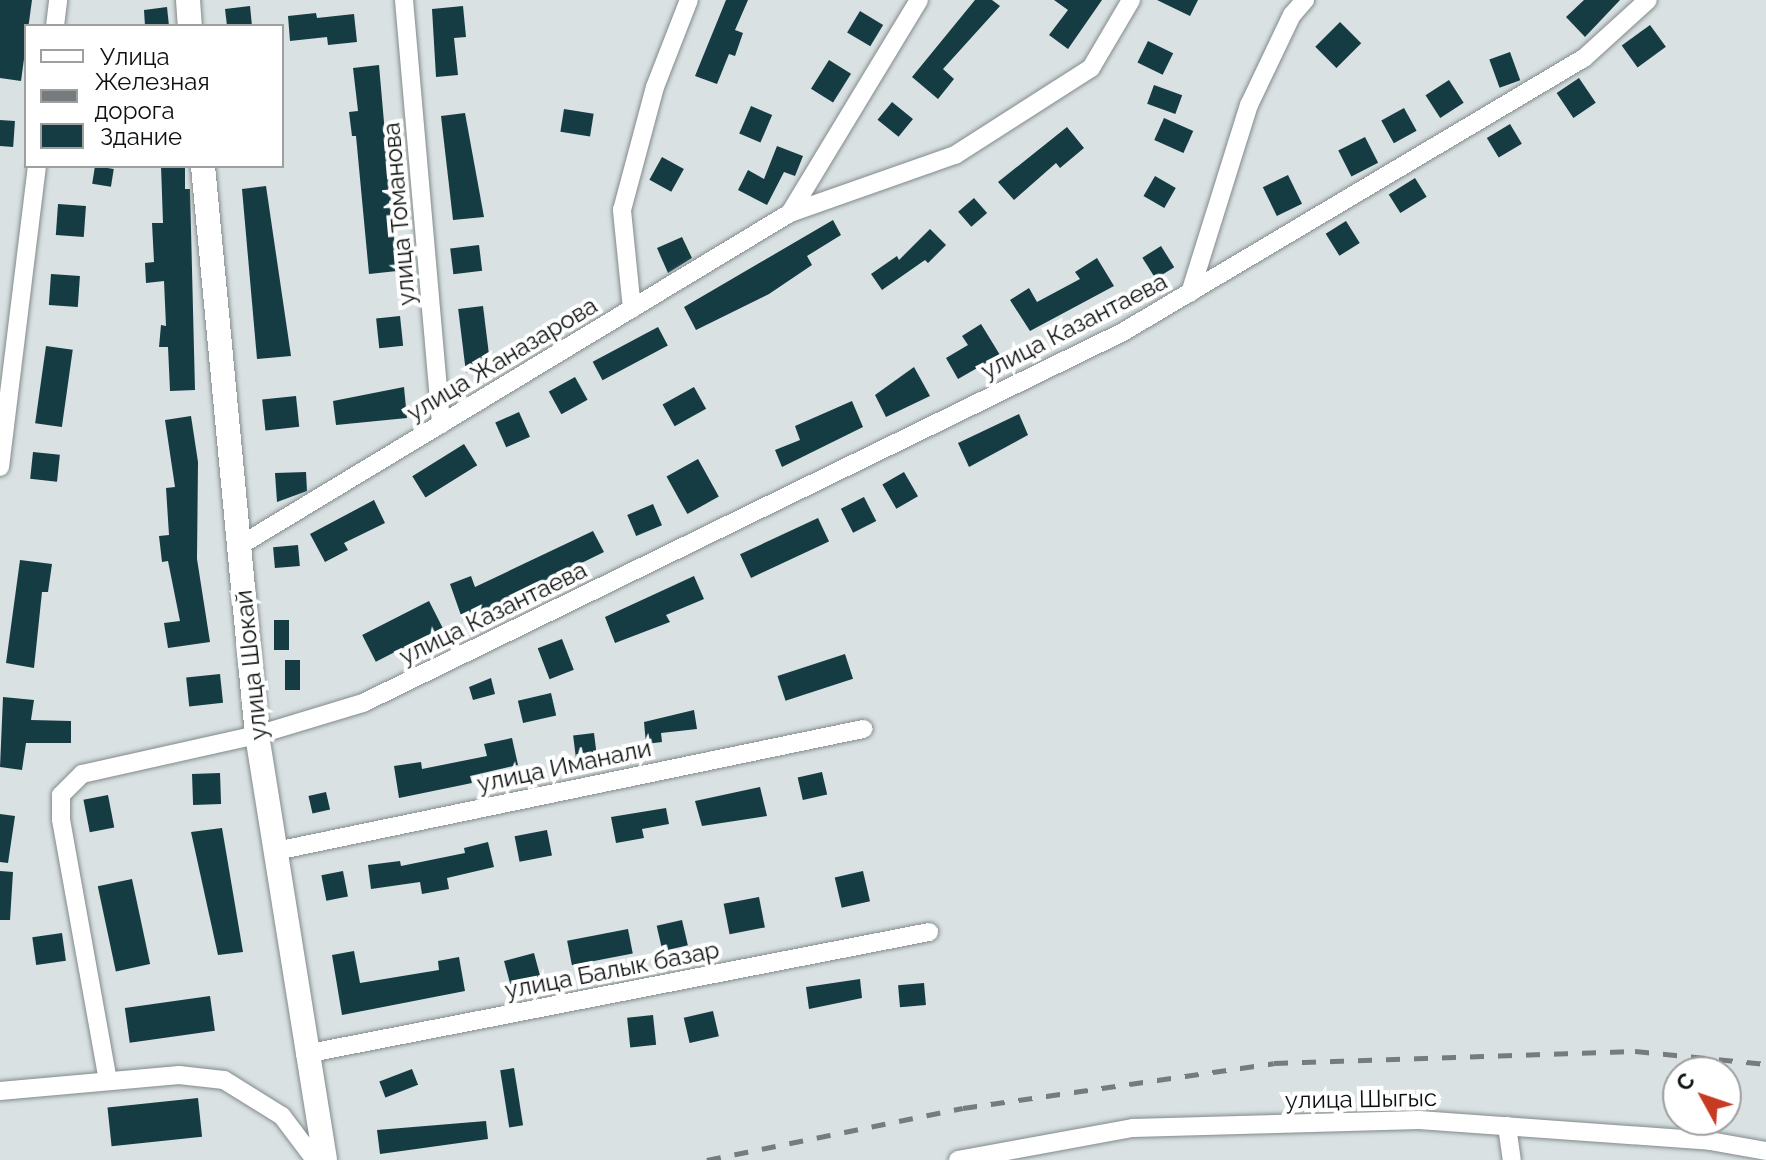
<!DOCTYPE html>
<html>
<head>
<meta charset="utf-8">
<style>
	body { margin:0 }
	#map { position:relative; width:1766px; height:1160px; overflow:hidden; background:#d9e1e3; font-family:Raleway,sans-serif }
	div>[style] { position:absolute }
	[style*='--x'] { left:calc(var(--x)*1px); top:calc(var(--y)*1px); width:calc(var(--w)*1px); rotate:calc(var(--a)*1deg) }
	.building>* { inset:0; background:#153c43; transform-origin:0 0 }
	.roads { filter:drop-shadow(0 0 2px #828a8b) drop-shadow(0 0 2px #828a8b) }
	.minor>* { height:18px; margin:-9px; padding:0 9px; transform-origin:9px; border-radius:9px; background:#fff }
	.tertiary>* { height:24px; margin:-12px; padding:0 12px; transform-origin:12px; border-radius:12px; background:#fff }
	.rail>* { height:5px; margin-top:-2.5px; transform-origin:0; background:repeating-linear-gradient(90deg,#767c7d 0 14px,transparent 0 28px) }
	span { translate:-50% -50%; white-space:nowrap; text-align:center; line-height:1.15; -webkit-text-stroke:8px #fff; paint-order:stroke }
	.street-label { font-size:24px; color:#0d1010 }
	.legend { position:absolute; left:24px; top:24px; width:260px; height:144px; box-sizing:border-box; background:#fff; border:2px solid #9e9f9f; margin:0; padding:10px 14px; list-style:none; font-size:24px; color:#0d1010 }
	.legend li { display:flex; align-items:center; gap:16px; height:40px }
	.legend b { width:40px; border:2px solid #9e9f9f }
	.north { position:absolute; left:1662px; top:1056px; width:80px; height:80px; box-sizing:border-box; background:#fff; border:2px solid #9e9f9f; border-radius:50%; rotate:310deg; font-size:22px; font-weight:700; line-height:32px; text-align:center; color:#0d1010 }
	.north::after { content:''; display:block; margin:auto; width:28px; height:36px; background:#c63b22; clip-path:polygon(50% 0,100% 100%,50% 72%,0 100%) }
</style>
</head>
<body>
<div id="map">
	<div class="building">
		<div style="clip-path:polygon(0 0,32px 0,21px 81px,0 78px)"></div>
		<div style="clip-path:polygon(726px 0,748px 0,735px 30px,743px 33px,735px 56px,729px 54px,717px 84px,695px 76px)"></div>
		<div style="clip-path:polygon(975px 0,992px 0,1000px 6px,943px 69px,954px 79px,938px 99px,912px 77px)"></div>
		<div style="clip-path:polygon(1054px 0,1102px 0,1068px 49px,1049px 35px,1068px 10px)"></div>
		<div style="clip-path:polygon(1157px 0,1198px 0,1190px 16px)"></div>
		<div style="clip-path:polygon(1584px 0,1620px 0,1585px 37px,1566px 17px)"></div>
		<div style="clip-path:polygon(250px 6px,252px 26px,227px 26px,225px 9px)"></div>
		<div style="clip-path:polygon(463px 6px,466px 37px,454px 38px,458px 75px,436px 77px,432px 9px)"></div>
		<div style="clip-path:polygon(167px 7px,169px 26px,145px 26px,144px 10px)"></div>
		<div style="left:860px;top:11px;width:27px;height:25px;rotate:31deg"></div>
		<div style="clip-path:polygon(316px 13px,317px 18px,354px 14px,357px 42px,328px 45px,327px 37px,290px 41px,288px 16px)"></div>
		<div style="left:1340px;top:22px;width:30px;height:35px;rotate:45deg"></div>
		<div style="left:1650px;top:25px;width:27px;height:35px;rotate:54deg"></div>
		<div style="left:1148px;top:41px;width:28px;height:24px;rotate:26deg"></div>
		<div style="left:1510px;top:52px;width:30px;height:22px;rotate:70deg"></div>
		<div style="left:829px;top:60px;width:26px;height:34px;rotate:32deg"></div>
		<div style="clip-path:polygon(379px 65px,397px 271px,369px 274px,356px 136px,352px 136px,349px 112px,358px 111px,353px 68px)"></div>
		<div style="left:1579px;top:78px;width:30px;height:27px;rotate:56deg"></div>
		<div style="left:1449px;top:80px;width:27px;height:28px;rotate:57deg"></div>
		<div style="left:1154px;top:85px;width:30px;height:20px;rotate:20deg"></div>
		<div style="left:892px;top:102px;width:27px;height:23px;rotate:39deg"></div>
		<div style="left:751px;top:106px;width:23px;height:30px;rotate:23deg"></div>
		<div style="left:1404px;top:108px;width:26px;height:26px;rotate:61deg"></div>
		<div style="left:564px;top:109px;width:30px;height:23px;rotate:9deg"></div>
		<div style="clip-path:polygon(465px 113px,484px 217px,453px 220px,441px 116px)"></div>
		<div style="left:1164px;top:118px;width:32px;height:24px;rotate:24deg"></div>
		<div style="left:0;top:120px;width:15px;height:26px;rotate:4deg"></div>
		<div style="left:1510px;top:124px;width:23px;height:27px;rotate:59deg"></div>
		<div style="clip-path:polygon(1067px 127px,1084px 148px,1060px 168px,1056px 163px,1014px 200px,998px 182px)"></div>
		<div style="left:1365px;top:137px;width:29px;height:30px;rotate:63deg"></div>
		<div style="clip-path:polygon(777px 146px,803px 156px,795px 176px,784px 172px,767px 205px,738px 190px,748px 170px,764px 179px)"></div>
		<div style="left:662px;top:157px;width:25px;height:26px;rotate:29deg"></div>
		<div style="left:95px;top:166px;width:19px;height:18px;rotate:9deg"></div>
		<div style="clip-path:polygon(161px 166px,185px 166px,185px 189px,190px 189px,195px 390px,170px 391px,168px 347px,159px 347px,161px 325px,166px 326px,164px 281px,146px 283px,145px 263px,154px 262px,152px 223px,163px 223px)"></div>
		<div style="left:1288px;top:175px;width:32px;height:28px;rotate:64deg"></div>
		<div style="left:1155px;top:176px;width:24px;height:23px;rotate:30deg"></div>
		<div style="left:1415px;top:178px;width:22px;height:31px;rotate:58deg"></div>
		<div style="clip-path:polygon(266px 186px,291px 356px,257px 359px,242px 189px)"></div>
		<div style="left:974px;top:198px;width:20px;height:21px;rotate:49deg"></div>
		<div style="left:58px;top:204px;width:28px;height:31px;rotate:4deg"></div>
		<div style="clip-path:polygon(833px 220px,841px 235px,807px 256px,812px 265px,769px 294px,696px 330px,684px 307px)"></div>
		<div style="left:1346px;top:221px;width:26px;height:24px;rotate:58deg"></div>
		<div style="clip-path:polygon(930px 229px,946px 245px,928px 263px,925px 260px,882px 290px,871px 274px,897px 256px,899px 260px)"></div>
		<div style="clip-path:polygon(682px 237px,692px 258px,668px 273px,657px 248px)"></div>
		<div style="left:479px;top:245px;width:26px;height:29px;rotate:83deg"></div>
		<div style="left:1161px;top:246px;width:25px;height:22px;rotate:58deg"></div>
		<div style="clip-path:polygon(1097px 258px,1114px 286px,1030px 331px,1010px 300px,1029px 288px,1037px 302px,1080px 279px,1075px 272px)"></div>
		<div style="left:51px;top:274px;width:29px;height:31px;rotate:4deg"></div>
		<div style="left:483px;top:306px;width:64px;height:25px;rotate:83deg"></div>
		<div style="left:400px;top:316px;width:30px;height:24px;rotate:84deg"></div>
		<div style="clip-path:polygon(981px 324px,1000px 355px,958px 379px,946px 358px,968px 345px,962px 336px)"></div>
		<div style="left:658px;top:327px;width:21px;height:74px;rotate:62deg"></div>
		<div style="left:46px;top:346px;width:27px;height:78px;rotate:8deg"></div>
		<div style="clip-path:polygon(914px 367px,930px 396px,886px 417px,875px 395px)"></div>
		<div style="left:575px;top:377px;width:26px;height:30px;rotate:61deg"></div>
		<div style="clip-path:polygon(404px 387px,407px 418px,336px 425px,333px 401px)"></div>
		<div style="left:694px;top:387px;width:25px;height:36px;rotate:61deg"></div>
		<div style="left:296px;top:396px;width:31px;height:34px;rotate:84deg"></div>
		<div style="clip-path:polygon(852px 401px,863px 427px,782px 467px,775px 450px,800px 440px,795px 426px)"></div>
		<div style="left:519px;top:412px;width:27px;height:26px;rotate:66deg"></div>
		<div style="clip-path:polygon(1019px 414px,1028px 435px,969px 467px,958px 443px)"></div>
		<div style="clip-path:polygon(191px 416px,198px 462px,197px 559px,210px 642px,168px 648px,164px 623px,180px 621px,168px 561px,162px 562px,159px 536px,169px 535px,166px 488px,175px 487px,165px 420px)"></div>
		<div style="left:464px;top:444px;width:25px;height:61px;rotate:58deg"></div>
		<div style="left:33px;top:452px;width:27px;height:27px;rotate:6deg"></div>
		<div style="left:698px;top:459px;width:43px;height:36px;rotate:61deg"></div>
		<div style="clip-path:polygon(306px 472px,307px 491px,277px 502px,275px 473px)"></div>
		<div style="left:904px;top:472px;width:28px;height:25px;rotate:60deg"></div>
		<div style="left:864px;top:497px;width:27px;height:26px;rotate:63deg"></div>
		<div style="clip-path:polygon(374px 500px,385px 523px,344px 543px,348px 550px,325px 562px,310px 534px)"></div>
		<div style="left:653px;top:504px;width:23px;height:28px;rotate:67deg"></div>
		<div style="left:818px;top:518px;width:26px;height:86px;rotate:65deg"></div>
		<div style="clip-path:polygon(593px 531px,604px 552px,463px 621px,450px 584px,471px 576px,475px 587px)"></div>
		<div style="left:298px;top:545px;width:21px;height:25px;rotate:85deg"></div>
		<div style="clip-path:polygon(20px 560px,52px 564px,48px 592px,42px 592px,34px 668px,6px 663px)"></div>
		<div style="clip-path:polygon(694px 576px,704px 599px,666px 615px,670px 622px,615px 643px,605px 617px)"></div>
		<div style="left:429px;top:601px;width:30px;height:75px;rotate:63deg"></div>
		<div style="left:274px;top:620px;width:15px;height:30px"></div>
		<div style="left:562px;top:639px;width:33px;height:26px;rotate:69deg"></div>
		<div style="left:845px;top:654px;width:26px;height:71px;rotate:72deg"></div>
		<div style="left:285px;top:660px;width:15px;height:30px"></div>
		<div style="left:220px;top:674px;width:29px;height:34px;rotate:84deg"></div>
		<div style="clip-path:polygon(491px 678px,495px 694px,473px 700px,469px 687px)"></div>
		<div style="left:551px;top:693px;width:23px;height:34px;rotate:77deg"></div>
		<div style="clip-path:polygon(3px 697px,34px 700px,31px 720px,71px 721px,71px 743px,26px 743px,22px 770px,0 767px)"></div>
		<div style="clip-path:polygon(694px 710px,697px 729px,661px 733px,662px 742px,646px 744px,644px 722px)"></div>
		<div style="left:594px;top:733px;width:24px;height:21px;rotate:83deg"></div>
		<div style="clip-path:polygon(512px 738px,518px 765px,470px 776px,472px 783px,399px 798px,394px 766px,421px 762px,422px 769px,487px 756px,484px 744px)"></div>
		<div style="left:822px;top:772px;width:23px;height:25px;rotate:77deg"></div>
		<div style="left:220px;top:773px;width:31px;height:28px;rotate:88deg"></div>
		<div style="clip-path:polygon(760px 787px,767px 816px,702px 826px,695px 801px)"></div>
		<div style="left:326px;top:792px;width:18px;height:18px;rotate:77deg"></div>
		<div style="left:108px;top:795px;width:33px;height:25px;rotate:79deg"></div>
		<div style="clip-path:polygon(666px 808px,669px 824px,642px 829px,644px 838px,616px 843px,611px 817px)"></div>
		<div style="clip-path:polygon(0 814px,15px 816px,8px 863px,0 862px)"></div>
		<div style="clip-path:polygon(222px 828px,243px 952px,218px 955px,191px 832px)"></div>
		<div style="left:547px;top:830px;width:26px;height:33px;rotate:79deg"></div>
		<div style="clip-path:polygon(488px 842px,494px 867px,447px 878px,449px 889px,422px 894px,420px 882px,371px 889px,368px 865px,400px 861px,401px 866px,465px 853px,464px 848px)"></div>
		<div style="clip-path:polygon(0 871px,13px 872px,10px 920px,0 920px)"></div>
		<div style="left:343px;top:871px;width:26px;height:22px;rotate:79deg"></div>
		<div style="left:863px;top:871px;width:31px;height:29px;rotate:77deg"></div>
		<div style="left:132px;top:879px;width:87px;height:35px;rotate:78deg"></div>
		<div style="left:759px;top:897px;width:31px;height:36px;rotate:79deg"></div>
		<div style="left:682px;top:920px;width:26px;height:26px;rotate:77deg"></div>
		<div style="left:628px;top:929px;width:25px;height:62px;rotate:79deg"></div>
		<div style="left:62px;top:933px;width:28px;height:30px;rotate:82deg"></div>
		<div style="clip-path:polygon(354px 951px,360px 983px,439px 970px,438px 961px,459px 957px,465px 991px,342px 1015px,332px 955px)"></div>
		<div style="left:534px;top:953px;width:24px;height:31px;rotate:75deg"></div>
		<div style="clip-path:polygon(860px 979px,862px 998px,809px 1009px,806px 987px)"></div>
		<div style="left:924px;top:983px;width:22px;height:26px;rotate:85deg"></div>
		<div style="left:210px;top:996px;width:35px;height:86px;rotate:82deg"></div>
		<div style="left:713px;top:1011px;width:26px;height:30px;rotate:77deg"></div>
		<div style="left:653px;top:1015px;width:30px;height:26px;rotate:84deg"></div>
		<div style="left:514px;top:1068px;width:58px;height:14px;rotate:81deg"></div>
		<div style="left:412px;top:1069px;width:17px;height:35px;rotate:69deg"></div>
		<div style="left:198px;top:1098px;width:39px;height:91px;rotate:84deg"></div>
		<div style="clip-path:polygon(486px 1121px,488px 1139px,380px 1154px,377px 1130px)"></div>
	</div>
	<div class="roads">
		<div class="minor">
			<div style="--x:404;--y:0;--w:426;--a:85"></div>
			<div style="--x:55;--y:26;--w:26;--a:-83"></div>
			<div style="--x:790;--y:213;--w:249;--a:-58.8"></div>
			<div style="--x:1190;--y:293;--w:197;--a:-72.6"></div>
			<div style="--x:1249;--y:105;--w:100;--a:-64.5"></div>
			<div style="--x:1292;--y:15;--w:20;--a:-49"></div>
			<div style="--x:632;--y:309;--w:100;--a:-95.8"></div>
			<div style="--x:622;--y:210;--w:127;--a:-75"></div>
			<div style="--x:655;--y:87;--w:93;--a:-68.7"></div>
			<div style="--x:0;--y:467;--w:303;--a:-83"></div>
			<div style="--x:239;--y:546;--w:644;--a:-31.15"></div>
			<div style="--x:790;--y:213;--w:175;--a:-19.4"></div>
			<div style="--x:955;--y:155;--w:161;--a:-32.6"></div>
			<div style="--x:1091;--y:68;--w:79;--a:-59.5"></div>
			<div style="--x:276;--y:851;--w:600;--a:-11.74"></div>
			<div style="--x:305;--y:1054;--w:636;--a:-11.06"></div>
			<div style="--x:108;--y:1081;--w:266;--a:-100.2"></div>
			<div style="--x:61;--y:819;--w:24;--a:-90"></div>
			<div style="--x:61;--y:795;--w:30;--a:-45"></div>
			<div style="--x:82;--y:774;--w:179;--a:-12.6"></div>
			<div style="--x:257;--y:735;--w:111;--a:-16.8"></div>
			<div style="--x:363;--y:703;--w:846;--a:-26.02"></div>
			<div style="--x:1123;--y:332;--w:536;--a:-30.73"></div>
			<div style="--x:1584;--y:58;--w:86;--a:-42.2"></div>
			<div style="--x:0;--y:1091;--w:180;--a:-5.1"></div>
			<div style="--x:179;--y:1075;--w:45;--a:6.3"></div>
			<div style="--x:224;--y:1080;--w:68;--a:31.8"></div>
			<div style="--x:282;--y:1116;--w:55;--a:53.1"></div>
			<div style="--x:1507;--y:1126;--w:34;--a:82"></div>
			<div style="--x:958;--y:1160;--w:178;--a:-10.4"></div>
			<div style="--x:1133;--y:1128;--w:286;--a:-1.6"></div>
			<div style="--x:1419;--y:1120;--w:292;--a:4.1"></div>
			<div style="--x:1710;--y:1141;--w:57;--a:10.1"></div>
		</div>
		<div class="tertiary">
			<div style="--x:188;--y:0;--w:26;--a:86"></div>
			<div style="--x:203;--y:166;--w:572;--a:84.58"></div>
			<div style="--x:257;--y:735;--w:430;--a:80.9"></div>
		</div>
	</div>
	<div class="rail">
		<div style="--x:707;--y:1160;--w:261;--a:-11.5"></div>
		<div style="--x:963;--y:1108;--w:314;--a:-8.2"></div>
		<div style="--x:1274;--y:1063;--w:361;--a:-1.9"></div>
		<div style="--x:1635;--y:1051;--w:132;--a:5.7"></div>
	</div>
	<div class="street-label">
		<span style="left:399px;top:214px;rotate:-95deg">улица Томанова</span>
		<span style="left:1074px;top:326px;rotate:-27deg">улица Казантаева</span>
		<span style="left:502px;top:359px;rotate:-31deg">улица Жаназарова</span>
		<span style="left:493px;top:613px;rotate:-26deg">улица Казантаева</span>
		<span style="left:251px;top:665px;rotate:-96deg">улица Шокай</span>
		<span style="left:564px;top:766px;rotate:-12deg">улица Иманали</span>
		<span style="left:612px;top:970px;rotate:-11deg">улица Балык базар</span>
		<span style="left:1361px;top:1099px;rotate:-1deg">улица Шыгыс</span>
	</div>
	<ul class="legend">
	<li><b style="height:10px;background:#fff"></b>Улица</li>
	<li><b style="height:10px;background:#767c7d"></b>Железная дорога</li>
	<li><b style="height:22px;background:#153c43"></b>Здание</li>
	</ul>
	<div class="north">С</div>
</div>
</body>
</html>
